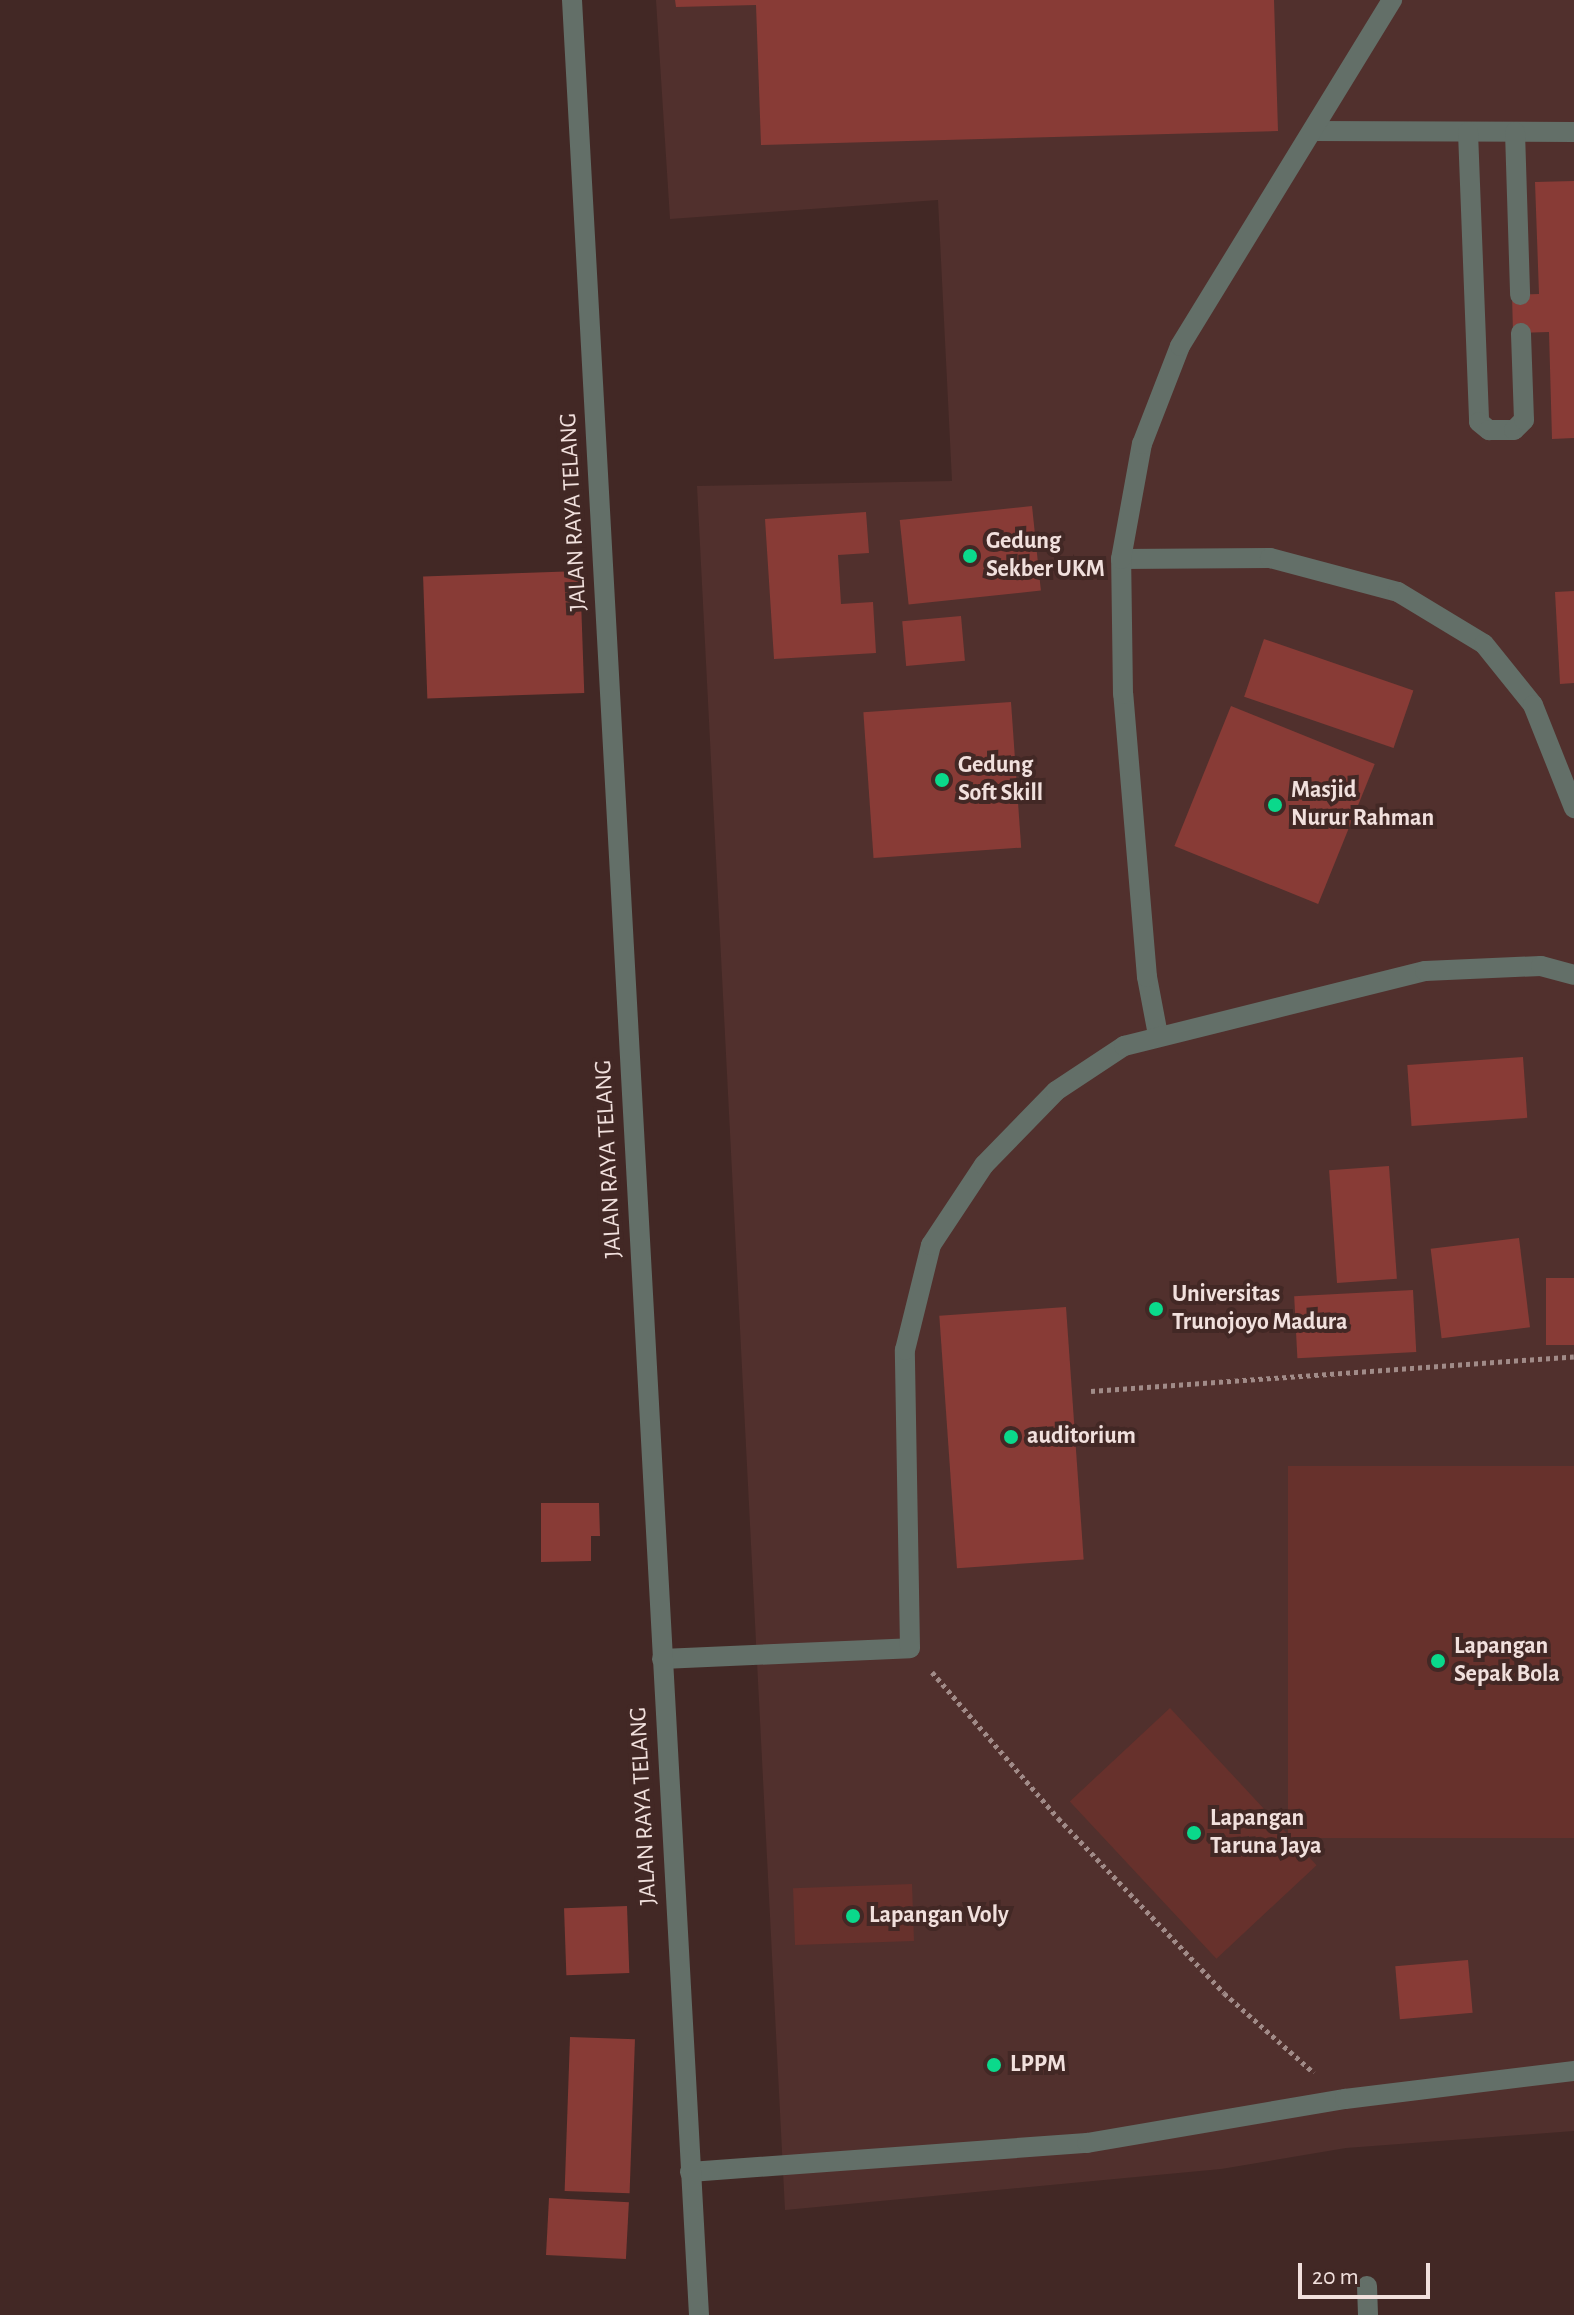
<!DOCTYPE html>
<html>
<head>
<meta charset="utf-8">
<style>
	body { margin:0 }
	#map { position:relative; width:1574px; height:2315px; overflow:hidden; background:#422825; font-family:"Alegreya Sans",sans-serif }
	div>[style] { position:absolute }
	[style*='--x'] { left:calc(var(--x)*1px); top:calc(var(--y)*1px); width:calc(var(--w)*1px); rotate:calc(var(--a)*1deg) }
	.built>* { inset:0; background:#51302d }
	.green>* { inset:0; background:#67312c; transform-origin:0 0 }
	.building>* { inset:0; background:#883b36; transform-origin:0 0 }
	.path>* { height:5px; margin-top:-2.5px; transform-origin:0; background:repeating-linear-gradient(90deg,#a18b88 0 4px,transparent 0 8px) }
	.service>* { height:20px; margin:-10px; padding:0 10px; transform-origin:10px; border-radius:10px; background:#636f68 }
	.minor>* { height:20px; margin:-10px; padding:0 10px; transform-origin:10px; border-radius:10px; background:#636f68 }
	.dots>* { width:22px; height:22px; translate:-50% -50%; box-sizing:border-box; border:4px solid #422825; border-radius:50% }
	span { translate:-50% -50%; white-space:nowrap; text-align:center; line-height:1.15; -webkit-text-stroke:8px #422825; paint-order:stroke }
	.street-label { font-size:24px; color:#f1e0dd }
	.poi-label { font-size:24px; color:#f1e0dd; font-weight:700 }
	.left { translate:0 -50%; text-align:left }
	.scale { position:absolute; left:1298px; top:2263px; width:132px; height:36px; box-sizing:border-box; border:4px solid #f1e0dd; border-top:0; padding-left:10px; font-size:24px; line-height:28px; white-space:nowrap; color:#f1e0dd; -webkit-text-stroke:6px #422825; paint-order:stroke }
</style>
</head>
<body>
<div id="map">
	<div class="built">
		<div style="clip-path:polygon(656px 0,1574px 0,1574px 2131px,1346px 2148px,1221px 2169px,785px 2210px,697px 486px,952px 481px,938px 200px,670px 219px)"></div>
	</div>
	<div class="green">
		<div style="left:1574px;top:1466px;width:372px;height:286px;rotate:90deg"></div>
		<div style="left:1170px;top:1708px;width:215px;height:137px;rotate:47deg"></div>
		<div style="left:912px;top:1884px;width:57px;height:119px;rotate:88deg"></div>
	</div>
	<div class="building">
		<div style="clip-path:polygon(675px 0,1274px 0,1278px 131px,761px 145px,756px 5px,676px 7px)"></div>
		<div style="clip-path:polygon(1574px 181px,1574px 438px,1552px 439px,1549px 332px,1513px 333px,1512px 295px,1539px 294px,1535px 182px)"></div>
		<div style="left:1032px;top:506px;width:85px;height:133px;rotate:84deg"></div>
		<div style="clip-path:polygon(866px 512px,869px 553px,838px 555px,841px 604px,873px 602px,876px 653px,774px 659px,765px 519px)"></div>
		<div style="left:580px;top:571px;width:122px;height:157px;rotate:88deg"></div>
		<div style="clip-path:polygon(1574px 591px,1574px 683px,1560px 684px,1555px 592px)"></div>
		<div style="left:961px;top:616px;width:45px;height:59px;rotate:85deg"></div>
		<div style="left:1264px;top:639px;width:158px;height:61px;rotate:19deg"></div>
		<div style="left:1011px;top:702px;width:146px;height:148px;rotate:86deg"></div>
		<div style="left:1231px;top:706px;width:155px;height:151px;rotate:22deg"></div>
		<div style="left:1523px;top:1057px;width:61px;height:116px;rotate:86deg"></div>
		<div style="left:1389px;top:1166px;width:113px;height:60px;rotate:86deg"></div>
		<div style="left:1519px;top:1238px;width:90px;height:89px;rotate:83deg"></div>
		<div style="left:1574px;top:1278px;width:67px;height:28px;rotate:90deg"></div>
		<div style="left:1413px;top:1290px;width:62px;height:119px;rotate:87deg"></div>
		<div style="left:1066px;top:1307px;width:253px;height:127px;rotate:86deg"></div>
		<div style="clip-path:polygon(541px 1503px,599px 1503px,600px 1536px,591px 1536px,591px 1561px,541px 1562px)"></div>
		<div style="left:627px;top:1906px;width:67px;height:63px;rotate:88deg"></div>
		<div style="left:1468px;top:1960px;width:53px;height:73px;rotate:85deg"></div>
		<div style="left:570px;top:2037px;width:65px;height:154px;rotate:2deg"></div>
		<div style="left:549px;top:2198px;width:80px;height:57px;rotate:3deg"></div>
	</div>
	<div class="path">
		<div style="--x:1091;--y:1391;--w:484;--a:-4.1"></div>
		<div style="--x:932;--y:1672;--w:193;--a:49.2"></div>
		<div style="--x:1058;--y:1818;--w:241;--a:46.5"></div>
		<div style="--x:1224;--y:1993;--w:120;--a:41.6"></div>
	</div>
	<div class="service">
		<div style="--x:1313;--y:131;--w:261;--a:0.2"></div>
		<div style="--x:1468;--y:132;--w:290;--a:87.8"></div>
		<div style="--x:1479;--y:422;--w:13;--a:39"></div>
		<div style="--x:1489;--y:430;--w:25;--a:0"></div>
		<div style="--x:1514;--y:430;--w:14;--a:-45"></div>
		<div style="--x:1524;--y:420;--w:87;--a:-92"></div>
		<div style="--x:1515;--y:132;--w:163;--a:88.2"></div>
		<div style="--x:1121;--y:559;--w:149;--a:-0.4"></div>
		<div style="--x:1270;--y:558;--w:132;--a:14.9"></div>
		<div style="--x:1398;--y:592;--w:100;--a:31.2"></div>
		<div style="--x:1484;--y:644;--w:78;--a:51.2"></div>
		<div style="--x:1533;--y:705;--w:111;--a:68.3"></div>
		<div style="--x:1158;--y:1035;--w:59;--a:-100.7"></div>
		<div style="--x:1147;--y:977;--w:284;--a:-94.8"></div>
		<div style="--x:1123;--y:694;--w:135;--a:-90.8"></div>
		<div style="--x:1121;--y:559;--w:117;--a:-79.7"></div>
		<div style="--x:1142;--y:444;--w:105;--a:-68.8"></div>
		<div style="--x:1180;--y:346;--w:406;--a:-58.5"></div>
		<div style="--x:662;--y:1659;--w:248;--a:-2.5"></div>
		<div style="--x:910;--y:1648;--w:298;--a:-91"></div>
		<div style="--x:905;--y:1350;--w:108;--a:-76.1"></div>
		<div style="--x:931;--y:1245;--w:96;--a:-56.5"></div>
		<div style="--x:984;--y:1165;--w:103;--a:-45.8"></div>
		<div style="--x:1056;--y:1091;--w:82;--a:-33.5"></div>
		<div style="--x:1124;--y:1046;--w:310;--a:-14"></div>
		<div style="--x:1425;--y:971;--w:116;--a:-2.5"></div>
		<div style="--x:1541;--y:966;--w:34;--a:15"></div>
		<div style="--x:690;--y:2172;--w:398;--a:-4.2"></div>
		<div style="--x:1087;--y:2143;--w:262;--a:-9.7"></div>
		<div style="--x:1345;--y:2099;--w:231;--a:-7"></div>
	</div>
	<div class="minor">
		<div style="--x:572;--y:0;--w:2318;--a:86.86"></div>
		<div style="--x:1367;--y:2286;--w:29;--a:88"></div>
	</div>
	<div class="dots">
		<div style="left:970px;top:556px;background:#0ad98b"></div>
		<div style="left:942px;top:780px;background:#0ad98b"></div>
		<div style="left:1275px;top:805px;background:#0ad98b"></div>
		<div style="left:1156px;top:1309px;background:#0ad98b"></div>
		<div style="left:1011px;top:1437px;background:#0ad98b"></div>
		<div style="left:1438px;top:1661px;background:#0ad98b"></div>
		<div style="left:1194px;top:1833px;background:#0ad98b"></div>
		<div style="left:853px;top:1916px;background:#0ad98b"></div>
		<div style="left:994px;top:2065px;background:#0ad98b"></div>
	</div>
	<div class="street-label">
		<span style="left:574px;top:512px;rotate:-93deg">JALAN RAYA TELANG</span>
		<span style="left:609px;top:1159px;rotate:-93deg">JALAN RAYA TELANG</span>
		<span style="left:644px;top:1806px;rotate:-93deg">JALAN RAYA TELANG</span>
	</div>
	<div class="poi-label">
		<span class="left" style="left:986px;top:556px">Gedung<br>Sekber UKM</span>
		<span class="left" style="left:958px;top:780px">Gedung<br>Soft Skill</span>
		<span class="left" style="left:1291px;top:805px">Masjid<br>Nurur Rahman</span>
		<span class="left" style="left:1172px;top:1309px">Universitas<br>Trunojoyo Madura</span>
		<span class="left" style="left:1027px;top:1437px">auditorium</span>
		<span class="left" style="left:1454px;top:1661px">Lapangan<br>Sepak Bola</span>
		<span class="left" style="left:1210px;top:1833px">Lapangan<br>Taruna Jaya</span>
		<span class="left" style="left:869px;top:1916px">Lapangan Voly</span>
		<span class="left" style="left:1010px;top:2065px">LPPM</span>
	</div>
	<div class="scale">20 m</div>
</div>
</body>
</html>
